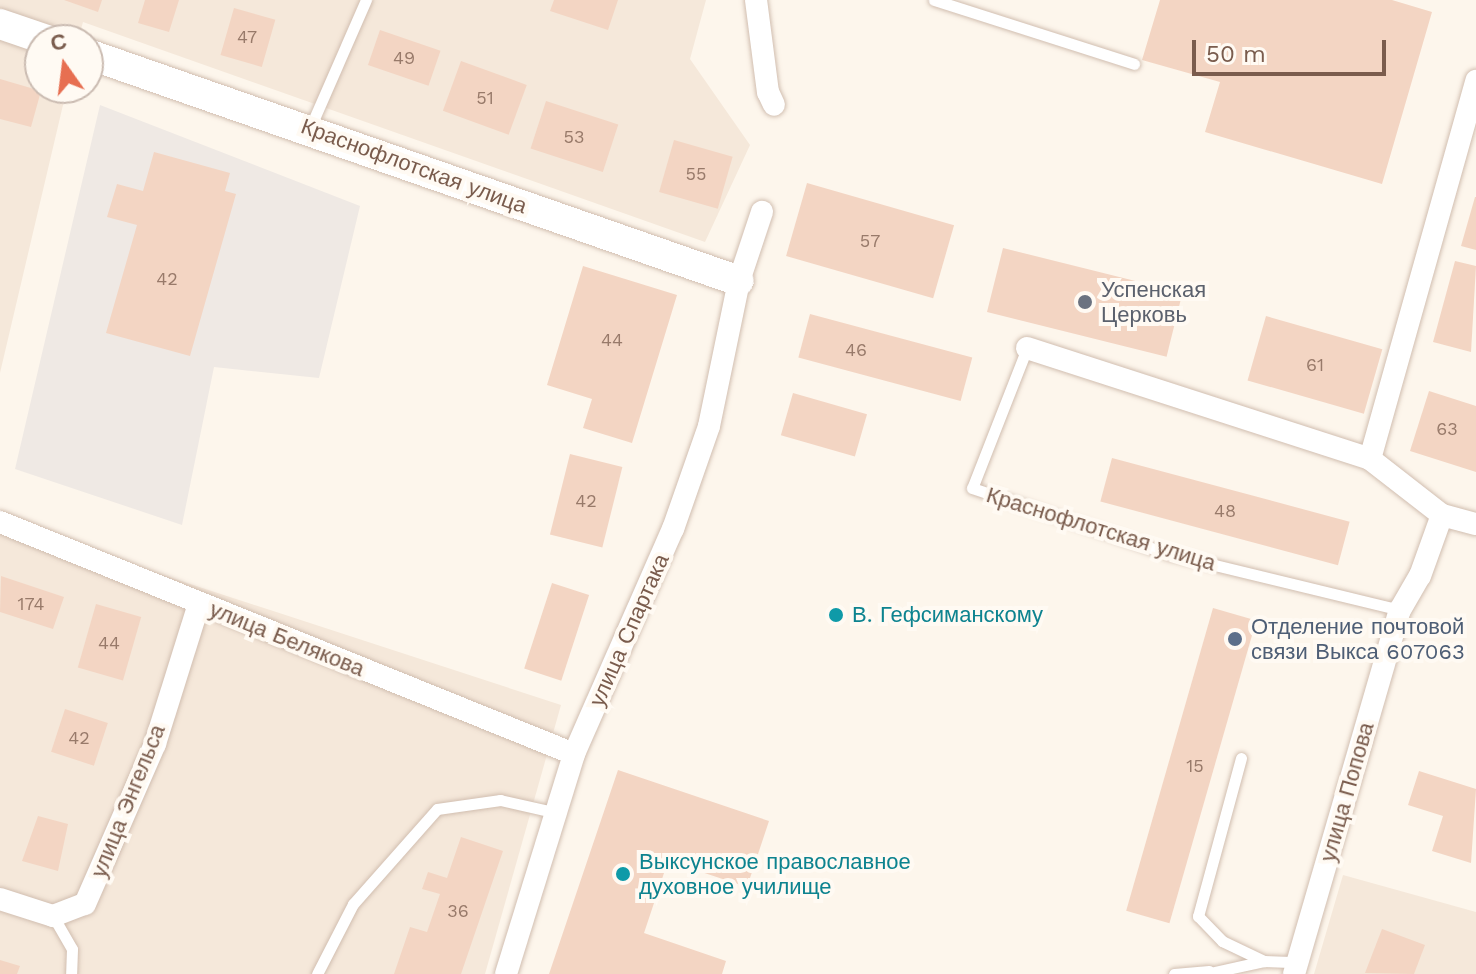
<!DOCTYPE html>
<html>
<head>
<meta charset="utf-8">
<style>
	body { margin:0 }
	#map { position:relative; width:1476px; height:974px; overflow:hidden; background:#fdf6ec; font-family:"Work Sans",sans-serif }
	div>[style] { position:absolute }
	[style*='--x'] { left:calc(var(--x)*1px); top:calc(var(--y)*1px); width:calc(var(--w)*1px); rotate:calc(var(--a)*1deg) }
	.residential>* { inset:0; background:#f5e8da }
	.industrial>* { inset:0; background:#efe9e4 }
	.building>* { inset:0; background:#f3d5c3; transform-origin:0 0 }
	.roads { filter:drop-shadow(0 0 2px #d1beb0) drop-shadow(0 0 2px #d1beb0) }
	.lane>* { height:11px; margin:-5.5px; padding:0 5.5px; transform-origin:5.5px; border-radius:5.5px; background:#fff }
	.street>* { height:22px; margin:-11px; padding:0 11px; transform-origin:11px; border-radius:11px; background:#fff }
	.secondary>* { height:30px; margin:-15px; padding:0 15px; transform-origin:15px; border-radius:15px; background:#fff }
	.dots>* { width:22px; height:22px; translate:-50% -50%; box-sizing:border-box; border:4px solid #fffaf3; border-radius:50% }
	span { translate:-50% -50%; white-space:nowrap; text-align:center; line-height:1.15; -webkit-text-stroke:8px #fffaf3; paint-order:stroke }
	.number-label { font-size:18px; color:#987a6a }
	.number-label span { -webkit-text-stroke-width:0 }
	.street-label { font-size:22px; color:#7a5c4d }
	.worship-label { font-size:22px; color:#5b616d }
	.left { translate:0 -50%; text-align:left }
	.culture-label { font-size:22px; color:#0d838f }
	.service-label { font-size:22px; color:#4e5e75 }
	.north { position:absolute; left:24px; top:24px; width:80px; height:80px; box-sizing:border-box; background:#fffaf3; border:2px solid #cabbb1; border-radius:50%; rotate:346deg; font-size:22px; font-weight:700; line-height:32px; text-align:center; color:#7a5c4d }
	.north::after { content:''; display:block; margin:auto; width:28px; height:36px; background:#e76f51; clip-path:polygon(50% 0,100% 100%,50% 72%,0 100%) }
	.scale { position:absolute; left:1192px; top:40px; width:194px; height:36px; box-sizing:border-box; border:4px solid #7a5c4d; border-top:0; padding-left:10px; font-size:24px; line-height:28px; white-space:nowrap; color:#7a5c4d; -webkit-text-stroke:6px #fffaf3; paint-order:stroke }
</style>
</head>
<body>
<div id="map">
	<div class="residential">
		<div style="clip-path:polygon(0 0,706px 0,690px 59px,750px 145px,705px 242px,83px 22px,78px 40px,40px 40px,40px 88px,67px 88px,0 373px)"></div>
		<div style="clip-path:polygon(0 522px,561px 705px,485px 974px,0 974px)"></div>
		<div style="clip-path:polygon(1343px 875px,1476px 912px,1476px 974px,1314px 974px)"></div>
	</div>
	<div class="industrial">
		<div style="clip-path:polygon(100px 105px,360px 206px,319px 378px,214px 367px,182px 525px,15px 469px)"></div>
	</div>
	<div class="building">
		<div style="clip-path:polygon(64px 0,102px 0,98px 12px)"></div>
		<div style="clip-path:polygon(145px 0,179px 0,169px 32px,138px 23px)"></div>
		<div style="clip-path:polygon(554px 0,618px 0,608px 30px,550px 11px)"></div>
		<div style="clip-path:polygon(1160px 0,1392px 0,1432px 12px,1382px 184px,1205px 132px,1220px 82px,1142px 60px)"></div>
		<div style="left:234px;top:8px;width:43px;height:49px;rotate:16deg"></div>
		<div style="left:380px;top:30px;width:64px;height:37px;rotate:19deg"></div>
		<div style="left:461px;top:61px;width:70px;height:53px;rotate:20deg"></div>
		<div style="clip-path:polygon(0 79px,41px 91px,31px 127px,0 119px)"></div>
		<div style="left:546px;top:101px;width:76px;height:50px;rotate:18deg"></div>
		<div style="left:674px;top:140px;width:61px;height:54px;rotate:16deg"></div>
		<div style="clip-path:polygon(154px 152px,230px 173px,225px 191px,236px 194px,190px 356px,106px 333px,137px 225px,107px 217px,117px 184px,143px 191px)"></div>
		<div style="left:807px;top:183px;width:153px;height:76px;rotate:16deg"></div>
		<div style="clip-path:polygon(1475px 197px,1476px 197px,1476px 250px,1461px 246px)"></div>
		<div style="left:1003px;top:248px;width:185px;height:66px;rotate:14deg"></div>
		<div style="clip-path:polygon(1455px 261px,1476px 266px,1471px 352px,1433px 342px)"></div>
		<div style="clip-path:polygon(583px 266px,677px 295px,632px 443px,583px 428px,592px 399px,547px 385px)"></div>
		<div style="left:810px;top:314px;width:168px;height:45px;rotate:15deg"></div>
		<div style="left:1266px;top:316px;width:121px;height:67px;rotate:16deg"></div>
		<div style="clip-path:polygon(1429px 391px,1476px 406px,1476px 472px,1410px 451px)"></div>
		<div style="left:793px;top:393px;width:77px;height:44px;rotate:16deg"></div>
		<div style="left:570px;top:454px;width:54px;height:83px;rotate:14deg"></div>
		<div style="left:1112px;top:458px;width:246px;height:45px;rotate:15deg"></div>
		<div style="clip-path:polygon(1px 576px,64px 597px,53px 629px,0 612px)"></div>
		<div style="left:552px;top:583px;width:39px;height:90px;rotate:18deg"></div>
		<div style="left:96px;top:604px;width:47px;height:66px;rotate:16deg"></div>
		<div style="left:1213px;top:608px;width:45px;height:315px;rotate:16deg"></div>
		<div style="left:65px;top:709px;width:45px;height:45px;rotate:18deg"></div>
		<div style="clip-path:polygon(618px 770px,769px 821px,747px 887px,668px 861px,644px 933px,726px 961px,722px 974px,549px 974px)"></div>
		<div style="clip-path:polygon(1419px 771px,1476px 789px,1471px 863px,1432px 851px,1443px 816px,1408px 805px)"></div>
		<div style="clip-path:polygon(38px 816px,68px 824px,58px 871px,22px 861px)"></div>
		<div style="clip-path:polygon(461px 837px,503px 851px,461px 974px,394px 974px,410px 927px,427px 932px,440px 894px,422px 889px,428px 872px,447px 878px)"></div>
		<div style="clip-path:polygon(1382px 929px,1425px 945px,1414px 974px,1365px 973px)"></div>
		<div style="clip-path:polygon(0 960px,20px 966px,17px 974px,0 974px)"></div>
	</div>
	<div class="roads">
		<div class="lane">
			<div style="--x:934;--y:0;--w:210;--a:17.7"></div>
			<div style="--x:310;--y:128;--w:140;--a:-66.4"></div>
			<div style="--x:1027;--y:348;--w:150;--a:111.4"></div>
			<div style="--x:972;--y:488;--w:208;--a:18.5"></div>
			<div style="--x:1169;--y:554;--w:238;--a:13.6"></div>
			<div style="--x:1241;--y:758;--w:164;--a:105.2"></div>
			<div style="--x:1198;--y:916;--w:35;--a:46"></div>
			<div style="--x:1222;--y:941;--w:47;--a:25.5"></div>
			<div style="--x:1264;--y:961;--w:33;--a:2"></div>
			<div style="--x:53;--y:916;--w:38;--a:60"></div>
			<div style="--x:72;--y:949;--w:25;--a:92"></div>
			<div style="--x:317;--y:974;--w:79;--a:-62.8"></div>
			<div style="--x:353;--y:904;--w:127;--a:-48.5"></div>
			<div style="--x:437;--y:809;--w:64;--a:-8.1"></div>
			<div style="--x:500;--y:800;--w:54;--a:12.8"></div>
			<div style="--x:1174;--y:974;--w:35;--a:-5"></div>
			<div style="--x:1205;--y:974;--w:60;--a:-12.4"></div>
		</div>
		<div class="street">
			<div style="--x:756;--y:0;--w:93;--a:82.6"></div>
			<div style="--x:768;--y:92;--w:14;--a:65"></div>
			<div style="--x:1027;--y:348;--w:361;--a:17.9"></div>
			<div style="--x:1370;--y:459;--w:91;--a:37.9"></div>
			<div style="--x:1370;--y:459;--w:393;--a:-74.3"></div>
			<div style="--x:0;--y:522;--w:619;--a:22.01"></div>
			<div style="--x:0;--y:899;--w:56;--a:17.8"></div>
			<div style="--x:53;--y:916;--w:34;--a:-21"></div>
			<div style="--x:85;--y:904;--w:175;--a:-66.4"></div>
			<div style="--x:155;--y:744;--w:147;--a:-72.6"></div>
			<div style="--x:506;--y:974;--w:230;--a:-72.8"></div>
			<div style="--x:574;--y:754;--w:246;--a:-66.3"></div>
			<div style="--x:673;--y:529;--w:109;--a:-70.7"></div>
			<div style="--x:709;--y:426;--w:148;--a:-78.3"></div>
			<div style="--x:739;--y:281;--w:73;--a:-71.6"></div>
			<div style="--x:1294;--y:974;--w:379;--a:-73.8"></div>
			<div style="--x:1400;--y:610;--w:39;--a:-60"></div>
			<div style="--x:1420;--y:576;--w:65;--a:-70.2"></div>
			<div style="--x:1442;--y:515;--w:35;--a:15"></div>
		</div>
		<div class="secondary">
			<div style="--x:0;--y:24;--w:50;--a:18.8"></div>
			<div style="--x:88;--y:54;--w:689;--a:19.22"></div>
		</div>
	</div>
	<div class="dots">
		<div style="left:1085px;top:302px;background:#6b7280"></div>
		<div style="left:836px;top:615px;background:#0f9aa8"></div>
		<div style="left:1235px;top:639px;background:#5c6f8a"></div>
		<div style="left:623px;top:874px;background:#0f9aa8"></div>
	</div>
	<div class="number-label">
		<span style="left:247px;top:37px">47</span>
		<span style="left:404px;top:58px">49</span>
		<span style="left:485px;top:98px">51</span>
		<span style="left:574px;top:137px">53</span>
		<span style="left:696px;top:174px">55</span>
		<span style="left:870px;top:241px">57</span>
		<span style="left:167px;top:279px">42</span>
		<span style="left:612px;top:340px">44</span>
		<span style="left:856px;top:350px">46</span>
		<span style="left:1315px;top:365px">61</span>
		<span style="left:1447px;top:429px">63</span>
		<span style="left:586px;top:501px">42</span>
		<span style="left:1225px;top:511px">48</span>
		<span style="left:31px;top:604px">174</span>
		<span style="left:109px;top:643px">44</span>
		<span style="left:79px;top:738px">42</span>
		<span style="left:1195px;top:766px">15</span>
		<span style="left:458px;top:911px">36</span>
	</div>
	<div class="street-label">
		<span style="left:414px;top:166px;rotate:20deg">Краснофлотская улица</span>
		<span style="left:1101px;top:529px;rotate:17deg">Краснофлотская улица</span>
		<span style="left:629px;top:630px;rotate:-66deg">улица Спартака</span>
		<span style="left:287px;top:639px;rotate:22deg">улица Белякова</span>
		<span style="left:1347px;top:792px;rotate:-74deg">улица Попова</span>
		<span style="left:128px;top:801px;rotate:-68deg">улица Энгельса</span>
	</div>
	<div class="worship-label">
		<span class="left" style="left:1101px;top:302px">Успенская<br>Церковь</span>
	</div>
	<div class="culture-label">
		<span class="left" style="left:852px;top:615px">В. Гефсиманскому</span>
		<span class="left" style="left:639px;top:874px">Выксунское православное<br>духовное училище</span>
	</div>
	<div class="service-label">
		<span class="left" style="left:1251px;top:639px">Отделение почтовой<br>связи Выкса 607063</span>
	</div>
	<div class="north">С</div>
	<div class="scale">50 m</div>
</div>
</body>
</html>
